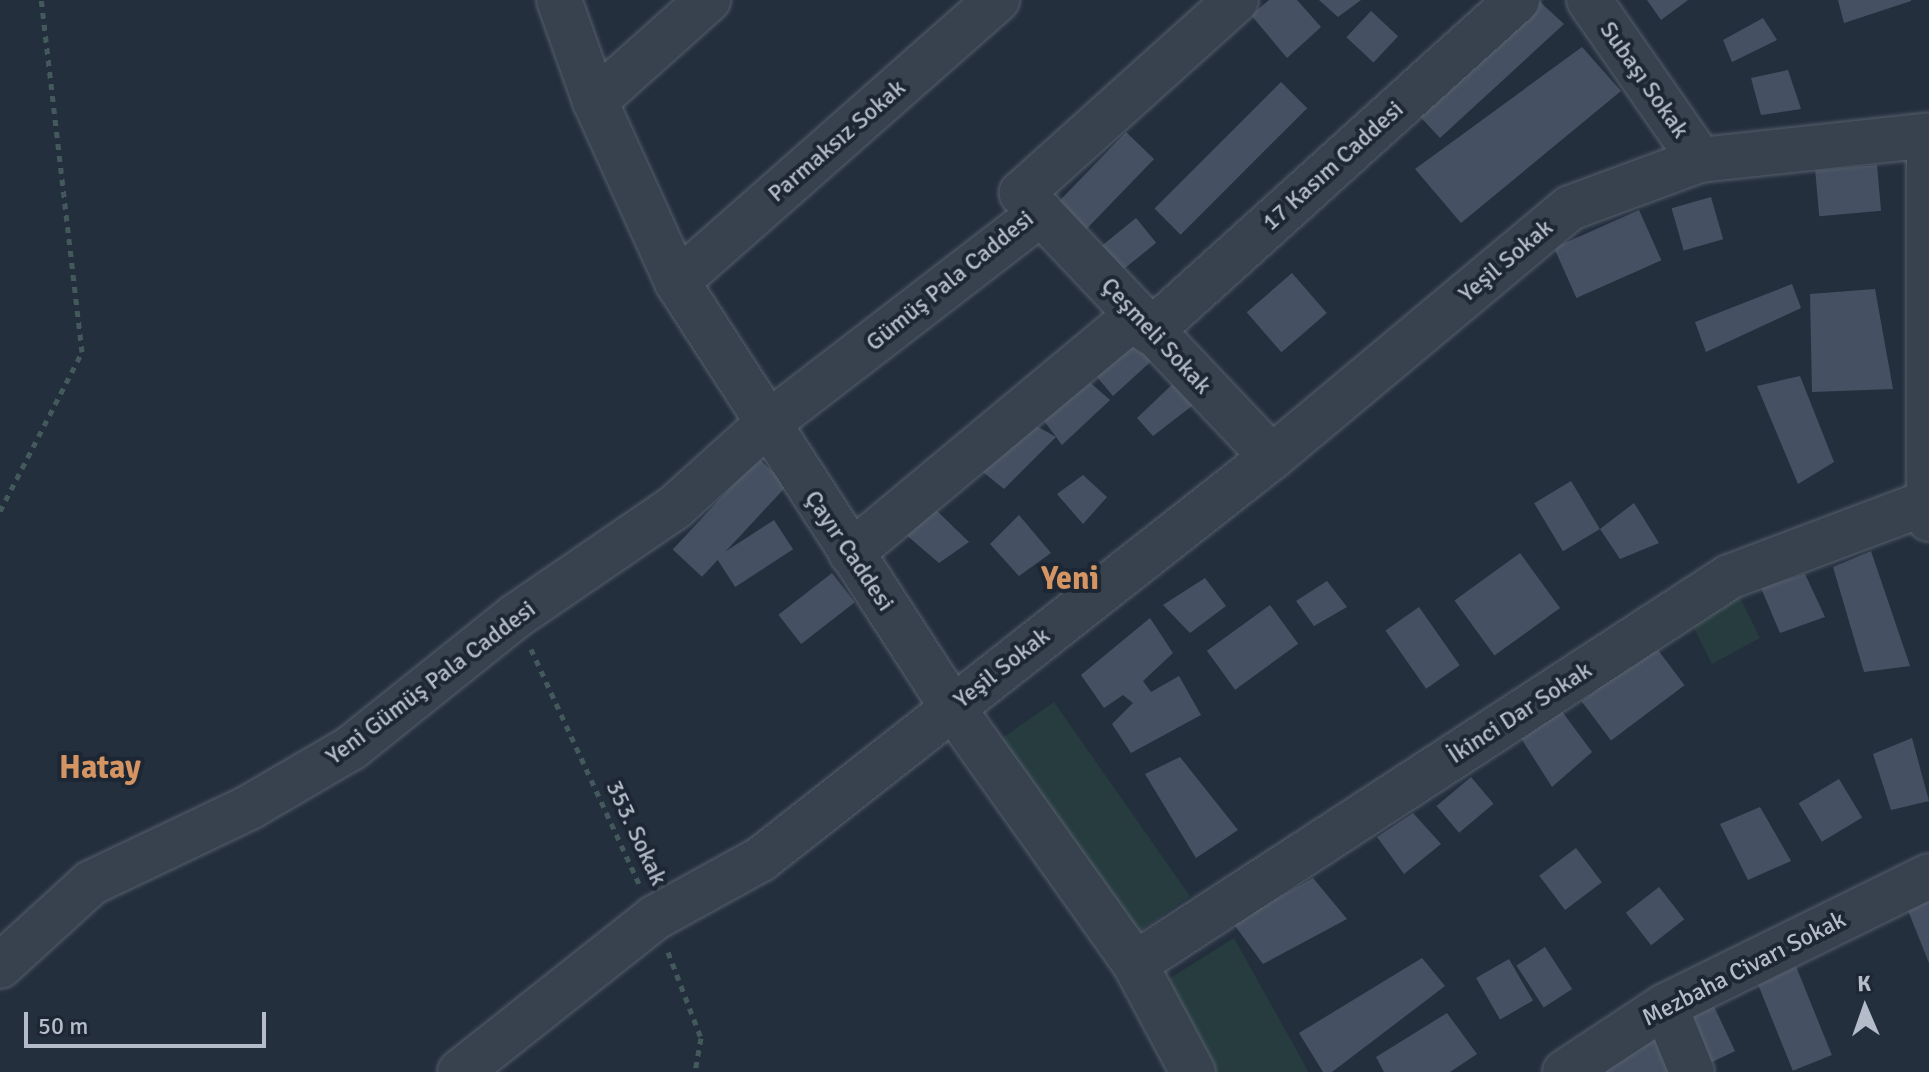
<!DOCTYPE html>
<html>
<head>
<meta charset="utf-8">
<style>
	body { margin:0 }
	#map { position:relative; width:1929px; height:1072px; overflow:hidden; background:#242f3e; font-family:Signika,sans-serif }
	div>[style] { position:absolute }
	[style*='--x'] { left:calc(var(--x)*1px); top:calc(var(--y)*1px); width:calc(var(--w)*1px); rotate:calc(var(--a)*1deg) }
	.green>* { inset:0; background:#263c3f; transform-origin:0 0 }
	.building>* { inset:0; background:#455162; transform-origin:0 0 }
	.path>* { height:5px; margin-top:-2.5px; transform-origin:0; background:repeating-linear-gradient(90deg,#44595c 0 6px,transparent 0 12px) }
	.roads { filter:drop-shadow(0 0 2px #565f6c) drop-shadow(0 0 2px #565f6c) }
	.minor>* { height:44px; margin:-22px; padding:0 22px; transform-origin:22px; border-radius:22px; background:#38414e }
	span { translate:-50% -50%; white-space:nowrap; text-align:center; line-height:1.15; -webkit-text-stroke:8px #1d2633; paint-order:stroke }
	.street-label { font-size:24px; color:#b4bcc9 }
	.district-label { font-size:32px; color:#d59563; font-weight:700 }
	.north { position:absolute; left:1825px; top:968px; width:80px; height:80px; -webkit-text-stroke:6px #1d2633; paint-order:stroke; rotate:358deg; font-size:22px; font-weight:700; line-height:32px; text-align:center; color:#b4bcc9 }
	.north::after { content:''; display:block; margin:auto; width:28px; height:36px; background:#b4bcc9; clip-path:polygon(50% 0,100% 100%,50% 72%,0 100%) }
	.scale { position:absolute; left:24px; top:1012px; width:242px; height:36px; box-sizing:border-box; border:4px solid #b4bcc9; border-top:0; padding-left:10px; font-size:24px; line-height:28px; white-space:nowrap; color:#b4bcc9; -webkit-text-stroke:6px #1d2633; paint-order:stroke }
</style>
</head>
<body>
<div id="map">
	<div class="green">
		<div style="clip-path:polygon(1737px 591px,1760px 638px,1712px 664px,1691px 622px)"></div>
		<div style="left:1054px;top:702px;width:237px;height:65px;rotate:55deg"></div>
		<div style="clip-path:polygon(1234px 938px,1302px 1060px,1308px 1072px,1216px 1072px,1167px 980px)"></div>
	</div>
	<div class="building">
		<div style="clip-path:polygon(1269px 0,1297px 0,1321px 27px,1287px 58px,1251px 15px)"></div>
		<div style="clip-path:polygon(1319px 0,1361px 0,1338px 17px)"></div>
		<div style="clip-path:polygon(1538px 0,1564px 24px,1440px 138px,1412px 108px)"></div>
		<div style="clip-path:polygon(1647px 0,1688px 0,1661px 20px)"></div>
		<div style="clip-path:polygon(1838px 0,1911px 0,1911px 1px,1844px 23px)"></div>
		<div style="left:1371px;top:11px;width:37px;height:36px;rotate:43deg"></div>
		<div style="clip-path:polygon(1763px 18px,1777px 40px,1732px 62px,1723px 40px)"></div>
		<div style="clip-path:polygon(1582px 47px,1621px 91px,1461px 223px,1415px 169px)"></div>
		<div style="clip-path:polygon(1788px 70px,1801px 109px,1761px 115px,1751px 78px)"></div>
		<div style="left:1281px;top:82px;width:37px;height:179px;rotate:45deg"></div>
		<div style="left:1126px;top:132px;width:39px;height:99px;rotate:44deg"></div>
		<div style="left:1877px;top:165px;width:46px;height:62px;rotate:85deg"></div>
		<div style="left:1711px;top:197px;width:44px;height:41px;rotate:74deg"></div>
		<div style="left:1639px;top:210px;width:55px;height:93px;rotate:66deg"></div>
		<div style="left:1136px;top:218px;width:32px;height:50px;rotate:51deg"></div>
		<div style="left:1292px;top:273px;width:53px;height:60px;rotate:49deg"></div>
		<div style="clip-path:polygon(1792px 284px,1801px 308px,1706px 352px,1695px 322px)"></div>
		<div style="clip-path:polygon(1875px 289px,1893px 389px,1812px 392px,1810px 294px)"></div>
		<div style="clip-path:polygon(1134px 336px,1157px 356px,1113px 396px,1092px 371px)"></div>
		<div style="clip-path:polygon(1800px 376px,1834px 462px,1798px 484px,1757px 386px)"></div>
		<div style="clip-path:polygon(1085px 378px,1110px 400px,1062px 445px,1039px 414px)"></div>
		<div style="clip-path:polygon(1179px 378px,1201px 399px,1153px 436px,1137px 418px)"></div>
		<div style="clip-path:polygon(1031px 423px,1056px 437px,1004px 489px,978px 468px)"></div>
		<div style="left:758px;top:458px;width:40px;height:125px;rotate:43deg"></div>
		<div style="clip-path:polygon(1083px 475px,1107px 497px,1083px 524px,1057px 494px)"></div>
		<div style="left:1571px;top:481px;width:56px;height:43px;rotate:59deg"></div>
		<div style="clip-path:polygon(1634px 503px,1659px 543px,1620px 559px,1600px 529px)"></div>
		<div style="clip-path:polygon(934px 508px,969px 542px,939px 563px,904px 533px)"></div>
		<div style="clip-path:polygon(1019px 515px,1051px 553px,1019px 576px,990px 544px)"></div>
		<div style="left:774px;top:520px;width:35px;height:69px;rotate:57deg"></div>
		<div style="clip-path:polygon(1871px 551px,1910px 666px,1864px 672px,1833px 567px)"></div>
		<div style="left:1520px;top:553px;width:68px;height:81px;rotate:54deg"></div>
		<div style="left:832px;top:573px;width:37px;height:68px;rotate:52deg"></div>
		<div style="clip-path:polygon(1805px 574px,1825px 617px,1780px 633px,1761px 588px)"></div>
		<div style="clip-path:polygon(1205px 578px,1226px 606px,1190px 633px,1163px 605px)"></div>
		<div style="clip-path:polygon(1327px 581px,1347px 607px,1314px 626px,1296px 601px)"></div>
		<div style="left:1270px;top:605px;width:48px;height:78px;rotate:54deg"></div>
		<div style="left:1419px;top:607px;width:71px;height:41px;rotate:55deg"></div>
		<div style="clip-path:polygon(1150px 618px,1173px 653px,1143px 681px,1151px 692px,1179px 676px,1201px 715px,1131px 753px,1112px 724px,1133px 703px,1123px 695px,1104px 708px,1081px 675px)"></div>
		<div style="left:1655px;top:646px;width:49px;height:92px;rotate:53deg"></div>
		<div style="clip-path:polygon(1558px 706px,1592px 752px,1552px 787px,1519px 735px)"></div>
		<div style="clip-path:polygon(1912px 738px,1929px 801px,1891px 810px,1873px 754px)"></div>
		<div style="clip-path:polygon(1180px 757px,1238px 830px,1196px 858px,1145px 774px)"></div>
		<div style="left:1471px;top:777px;width:35px;height:45px;rotate:50deg"></div>
		<div style="left:1839px;top:779px;width:45px;height:47px;rotate:59deg"></div>
		<div style="clip-path:polygon(1760px 807px,1791px 861px,1748px 880px,1720px 824px)"></div>
		<div style="clip-path:polygon(1413px 813px,1441px 844px,1404px 874px,1377px 837px)"></div>
		<div style="left:1576px;top:848px;width:43px;height:46px;rotate:53deg"></div>
		<div style="clip-path:polygon(1313px 878px,1347px 919px,1263px 964px,1233px 923px)"></div>
		<div style="left:1659px;top:887px;width:41px;height:42px;rotate:52deg"></div>
		<div style="clip-path:polygon(1929px 899px,1929px 963px,1907px 908px)"></div>
		<div style="left:1545px;top:947px;width:50px;height:34px;rotate:57deg"></div>
		<div style="left:1791px;top:954px;width:109px;height:42px;rotate:68deg"></div>
		<div style="clip-path:polygon(1422px 958px,1445px 986px,1332px 1072px,1323px 1072px,1299px 1033px)"></div>
		<div style="left:1509px;top:959px;width:48px;height:38px;rotate:60deg"></div>
		<div style="clip-path:polygon(1711px 1000px,1735px 1051px,1704px 1066px,1682px 1010px)"></div>
		<div style="clip-path:polygon(1447px 1013px,1477px 1054px,1450px 1072px,1384px 1072px,1376px 1057px)"></div>
		<div style="clip-path:polygon(1657px 1032px,1672px 1072px,1599px 1072px)"></div>
	</div>
	<div class="path">
		<div style="--x:0;--y:511;--w:179;--a:-62.7"></div>
		<div style="--x:82;--y:352;--w:354;--a:-96.6"></div>
		<div style="--x:531;--y:649;--w:259;--a:65.3"></div>
		<div style="--x:668;--y:952;--w:92;--a:69"></div>
		<div style="--x:701;--y:1038;--w:35;--a:100"></div>
	</div>
	<div class="roads">
		<div class="minor">
			<div style="--x:559;--y:0;--w:107;--a:70.4"></div>
			<div style="--x:595;--y:101;--w:199;--a:65.6"></div>
			<div style="--x:677;--y:282;--w:506;--a:57.09"></div>
			<div style="--x:952;--y:707;--w:315;--a:54.5"></div>
			<div style="--x:1135;--y:964;--w:123;--a:61.8"></div>
			<div style="--x:1589;--y:0;--w:195;--a:55.2"></div>
			<div style="--x:595;--y:101;--w:152;--a:-41.8"></div>
			<div style="--x:1929;--y:151;--w:368;--a:90"></div>
			<div style="--x:1041;--y:213;--w:336;--a:46.6"></div>
			<div style="--x:677;--y:282;--w:427;--a:-41.4"></div>
			<div style="--x:1150;--y:332;--w:495;--a:-42.1"></div>
			<div style="--x:851;--y:553;--w:354;--a:-39.8"></div>
			<div style="--x:1123;--y:326;--w:18;--a:-19"></div>
			<div style="--x:1135;--y:964;--w:709;--a:-33.08"></div>
			<div style="--x:1729;--y:577;--w:214;--a:-20.6"></div>
			<div style="--x:0;--y:966;--w:123;--a:-42.4"></div>
			<div style="--x:91;--y:883;--w:176;--a:-25.5"></div>
			<div style="--x:250;--y:807;--w:117;--a:-30.3"></div>
			<div style="--x:351;--y:748;--w:211;--a:-38.7"></div>
			<div style="--x:516;--y:616;--w:191;--a:-34.4"></div>
			<div style="--x:674;--y:508;--w:124;--a:-42.1"></div>
			<div style="--x:766;--y:425;--w:347;--a:-37.6"></div>
			<div style="--x:1041;--y:213;--w:28;--a:-134"></div>
			<div style="--x:1022;--y:193;--w:288;--a:-42"></div>
			<div style="--x:1665;--y:1006;--w:71;--a:67.8"></div>
			<div style="--x:460;--y:1072;--w:248;--a:-38.4"></div>
			<div style="--x:654;--y:918;--w:122;--a:-28.9"></div>
			<div style="--x:761;--y:859;--w:650;--a:-38.19"></div>
			<div style="--x:1272;--y:457;--w:388;--a:-39.9"></div>
			<div style="--x:1570;--y:208;--w:139;--a:-20.3"></div>
			<div style="--x:1700;--y:160;--w:230;--a:-6.2"></div>
			<div style="--x:1565;--y:1072;--w:120;--a:-33.4"></div>
			<div style="--x:1665;--y:1006;--w:294;--a:-26.2"></div>
		</div>
	</div>
	<div class="street-label">
		<span style="left:1644px;top:80px;rotate:55deg">Subaşı Sokak</span>
		<span style="left:837px;top:141px;rotate:-41deg">Parmaksız Sokak</span>
		<span style="left:1333px;top:166px;rotate:-42deg">17 Kasım Caddesi</span>
		<span style="left:1506px;top:261px;rotate:-40deg">Yeşil Sokak</span>
		<span style="left:950px;top:281px;rotate:-39deg">Gümüş Pala Caddesi</span>
		<span style="left:1156px;top:336px;rotate:47deg">Çeşmeli Sokak</span>
		<span style="left:849px;top:551px;rotate:56deg">Çayır Caddesi</span>
		<span style="left:1002px;top:668px;rotate:-38deg">Yeşil Sokak</span>
		<span style="left:431px;top:683px;rotate:-37deg">Yeni Gümüş Pala Caddesi</span>
		<span style="left:1520px;top:713px;rotate:-33deg">İkinci Dar Sokak</span>
		<span style="left:636px;top:833px;rotate:65deg">353. Sokak</span>
		<span style="left:1744px;top:969px;rotate:-27deg">Mezbaha Civarı Sokak</span>
	</div>
	<div class="district-label">
		<span style="left:1070px;top:579px">Yeni</span>
		<span style="left:100px;top:768px">Hatay</span>
	</div>
	<div class="north">K</div>
	<div class="scale">50 m</div>
</div>
</body>
</html>
